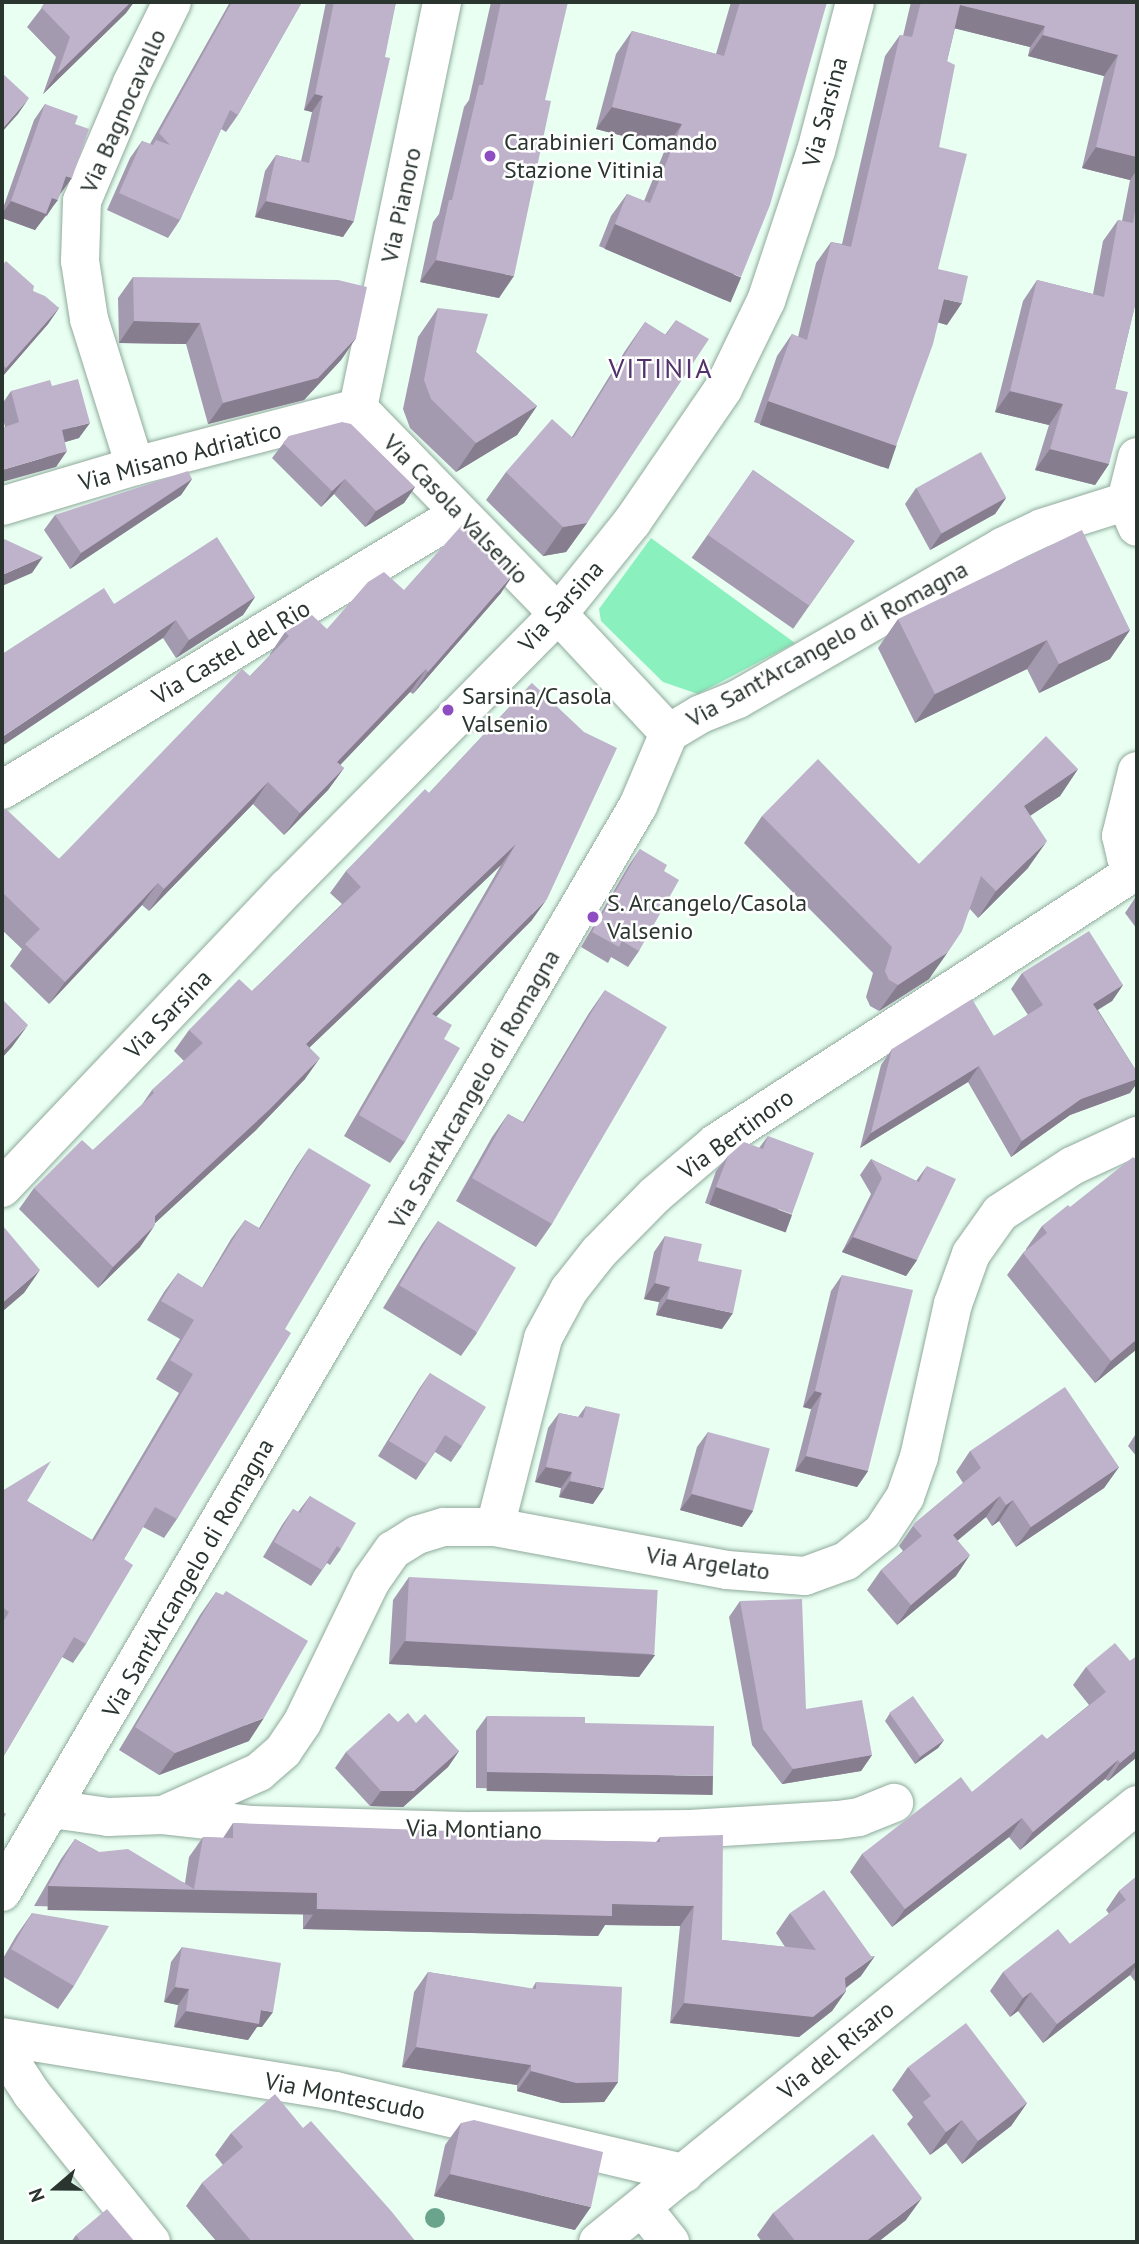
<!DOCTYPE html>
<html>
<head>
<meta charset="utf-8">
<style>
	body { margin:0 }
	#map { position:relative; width:1139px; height:2244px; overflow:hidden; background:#e8fff2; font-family:"PT Sans",sans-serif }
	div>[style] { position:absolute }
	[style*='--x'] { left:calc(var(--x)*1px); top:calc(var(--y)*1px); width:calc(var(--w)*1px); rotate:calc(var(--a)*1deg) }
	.green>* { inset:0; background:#8af0be }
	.roads { filter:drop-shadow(0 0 2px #8faa9b) drop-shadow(0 0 2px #8faa9b) }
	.minor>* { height:38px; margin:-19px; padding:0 19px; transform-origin:19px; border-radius:19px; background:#fff }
	.trees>* { width:20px; height:20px; margin:-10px; border-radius:50%; background:#6ba48d }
	.wall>* { inset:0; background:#a49aaf; transform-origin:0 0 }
	.shaded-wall>* { inset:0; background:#867d8e; transform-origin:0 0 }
	.building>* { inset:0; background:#bfb3cb; transform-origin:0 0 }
	.dots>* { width:19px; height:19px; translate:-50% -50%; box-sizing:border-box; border:4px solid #fff; border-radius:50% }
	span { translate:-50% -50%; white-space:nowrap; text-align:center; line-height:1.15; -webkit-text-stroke:5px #fff; paint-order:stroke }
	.street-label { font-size:24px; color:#2a352f }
	.poi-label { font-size:24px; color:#2a352f }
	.left { translate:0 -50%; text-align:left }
	.quarter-label { font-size:28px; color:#51326c; letter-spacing:2px }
	.frame { position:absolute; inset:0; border:4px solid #2a352f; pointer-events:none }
	.north { position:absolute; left:21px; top:2153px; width:70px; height:70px; -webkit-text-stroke:5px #fff; paint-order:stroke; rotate:250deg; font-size:19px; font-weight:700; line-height:28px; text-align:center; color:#2a352f }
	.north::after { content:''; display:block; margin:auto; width:24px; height:32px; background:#2a352f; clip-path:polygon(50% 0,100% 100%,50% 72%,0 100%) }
</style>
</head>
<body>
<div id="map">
	<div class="green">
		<div style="clip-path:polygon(651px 538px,795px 643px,698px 694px,663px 682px,601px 621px,599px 609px)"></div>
	</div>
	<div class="roads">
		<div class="minor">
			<div style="--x:358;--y:408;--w:287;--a:45.8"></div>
			<div style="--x:558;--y:614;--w:163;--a:47"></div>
			<div style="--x:358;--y:408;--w:415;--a:-78.3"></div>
			<div style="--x:1137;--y:457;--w:45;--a:104"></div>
			<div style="--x:1126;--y:501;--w:28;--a:67"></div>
			<div style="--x:135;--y:466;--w:154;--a:-107.4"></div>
			<div style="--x:89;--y:319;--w:59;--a:-98.8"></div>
			<div style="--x:80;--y:261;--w:60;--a:-88.1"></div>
			<div style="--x:82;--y:201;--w:128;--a:-67"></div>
			<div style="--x:132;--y:83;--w:90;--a:-63.7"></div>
			<div style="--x:2;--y:506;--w:139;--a:-16.7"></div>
			<div style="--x:135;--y:466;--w:230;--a:-14.6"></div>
			<div style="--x:2;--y:790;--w:534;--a:-31.13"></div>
			<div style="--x:1136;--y:871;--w:17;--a:-126"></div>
			<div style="--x:1126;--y:857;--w:22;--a:-103"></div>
			<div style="--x:1121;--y:836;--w:67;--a:-76.2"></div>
			<div style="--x:2;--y:1188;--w:414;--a:-46.5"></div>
			<div style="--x:287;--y:888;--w:385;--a:-45.3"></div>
			<div style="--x:558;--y:614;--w:118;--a:-51.2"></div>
			<div style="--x:632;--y:522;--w:161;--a:-55.6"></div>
			<div style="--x:723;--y:389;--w:98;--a:-64"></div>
			<div style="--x:766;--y:301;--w:158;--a:-71.6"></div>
			<div style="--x:816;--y:151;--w:154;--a:-75.3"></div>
			<div style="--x:495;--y:1527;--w:195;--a:-75.7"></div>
			<div style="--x:543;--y:1338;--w:55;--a:-61.6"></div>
			<div style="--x:569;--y:1290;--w:48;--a:-51.7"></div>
			<div style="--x:599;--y:1252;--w:80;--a:-45.5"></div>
			<div style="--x:655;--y:1195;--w:80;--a:-40.4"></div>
			<div style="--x:716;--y:1143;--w:502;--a:-32.96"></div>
			<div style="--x:52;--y:1809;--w:57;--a:8.1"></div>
			<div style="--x:108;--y:1817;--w:55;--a:-2.1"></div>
			<div style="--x:163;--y:1815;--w:90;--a:6.4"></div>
			<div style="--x:252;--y:1825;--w:220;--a:1.6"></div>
			<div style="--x:472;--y:1831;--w:218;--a:-0.5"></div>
			<div style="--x:690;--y:1829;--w:148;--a:-3.5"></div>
			<div style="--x:838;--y:1820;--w:21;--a:-8"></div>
			<div style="--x:859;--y:1817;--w:38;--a:-22"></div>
			<div style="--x:163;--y:1815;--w:105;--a:-24.1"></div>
			<div style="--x:259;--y:1772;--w:32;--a:-41"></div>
			<div style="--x:283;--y:1751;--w:34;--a:-56"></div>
			<div style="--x:302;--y:1723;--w:158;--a:-64.1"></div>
			<div style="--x:371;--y:1581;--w:38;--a:-55"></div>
			<div style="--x:393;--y:1550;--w:28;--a:-32"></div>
			<div style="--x:417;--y:1535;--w:28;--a:-17"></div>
			<div style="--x:444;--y:1527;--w:51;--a:0"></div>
			<div style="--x:495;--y:1527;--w:236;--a:10.5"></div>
			<div style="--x:727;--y:1570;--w:78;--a:4.4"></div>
			<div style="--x:805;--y:1576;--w:44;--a:-20.1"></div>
			<div style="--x:846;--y:1561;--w:46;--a:-38.9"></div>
			<div style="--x:882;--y:1532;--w:42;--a:-56.7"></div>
			<div style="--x:905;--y:1497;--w:42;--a:-70.7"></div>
			<div style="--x:919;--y:1457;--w:157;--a:-77.5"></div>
			<div style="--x:953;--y:1304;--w:53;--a:-70.2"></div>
			<div style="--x:971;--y:1254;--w:50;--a:-54.7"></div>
			<div style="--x:1000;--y:1213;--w:86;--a:-33.1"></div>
			<div style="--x:1072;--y:1166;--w:72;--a:-24.8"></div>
			<div style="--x:2;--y:1892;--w:1259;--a:-59.65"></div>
			<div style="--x:638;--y:806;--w:79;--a:-67"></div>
			<div style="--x:669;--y:733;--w:37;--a:-31"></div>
			<div style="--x:701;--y:714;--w:40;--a:-22"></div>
			<div style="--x:738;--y:699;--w:305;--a:-29.9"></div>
			<div style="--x:1002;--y:547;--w:44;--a:-25.4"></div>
			<div style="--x:1042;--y:528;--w:100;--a:-17.5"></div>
			<div style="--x:2;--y:2037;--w:338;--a:9.2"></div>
			<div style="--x:336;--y:2091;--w:358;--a:13.3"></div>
			<div style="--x:2;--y:2048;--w:55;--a:56.9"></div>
			<div style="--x:32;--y:2094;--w:190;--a:51.2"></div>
			<div style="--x:642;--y:2207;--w:45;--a:51.3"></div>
			<div style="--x:598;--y:2242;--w:694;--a:-39.03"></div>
		</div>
	</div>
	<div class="trees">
		<div style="left:435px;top:2218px"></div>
	</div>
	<div class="wall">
		<div style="clip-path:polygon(41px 2px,134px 2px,126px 13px,43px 94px,56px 57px,27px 27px,44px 5px)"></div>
		<div style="clip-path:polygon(230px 2px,302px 2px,238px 115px,226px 132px,221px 129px,180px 220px,168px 238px,107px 210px,130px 158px,142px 141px,150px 144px)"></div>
		<div style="clip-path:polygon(326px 2px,396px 2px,343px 237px,255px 217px,265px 171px,276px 155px,301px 161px,312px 112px,304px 110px)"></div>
		<div style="clip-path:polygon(491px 2px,565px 2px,499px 298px,420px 282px,433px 222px,439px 214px,464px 107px,469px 100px)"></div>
		<div style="clip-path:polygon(731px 2px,827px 2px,725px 300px,599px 246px,611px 216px,627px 194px,644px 201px,666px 147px,596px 129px,616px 54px,632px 31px,716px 54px)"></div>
		<div style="clip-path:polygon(911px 2px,1137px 2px,1137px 297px,1115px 389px,1109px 464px,1095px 485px,1035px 470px,1049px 425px,995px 412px,1023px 301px,1037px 280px,1093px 294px,1103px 241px,1118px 220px,1122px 221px,1130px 180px,1082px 168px,1104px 76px,1028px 56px,1030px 47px,955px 28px,947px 61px,939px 147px,938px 269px,947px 325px,938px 322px,882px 467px,754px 422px,777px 356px,792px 334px,798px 337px,816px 263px,831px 242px,842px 244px,885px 56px,900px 35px,903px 36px)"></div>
		<div style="clip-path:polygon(45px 104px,75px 124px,61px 193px,47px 216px,45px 215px,35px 230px,2px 218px,2px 211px,34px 120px)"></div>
		<div style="clip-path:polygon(2px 266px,33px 291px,59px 308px,48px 324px,2px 377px)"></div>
		<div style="clip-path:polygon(133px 277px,356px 338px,341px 360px,304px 400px,208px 424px,186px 344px,119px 343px,118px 298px)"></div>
		<div style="clip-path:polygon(438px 308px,476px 352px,537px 406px,517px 435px,456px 472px,410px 428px,403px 409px,418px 337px)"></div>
		<div style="clip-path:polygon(676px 320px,587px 523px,566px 552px,543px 556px,486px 500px,506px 472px,572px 437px,625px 351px,645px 322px,665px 335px)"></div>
		<div style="clip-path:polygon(52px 386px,79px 438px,65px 442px,56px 467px,5px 427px,2px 414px,2px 404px,11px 391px)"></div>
		<div style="clip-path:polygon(289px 436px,415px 487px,404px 503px,365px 527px,334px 494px,321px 507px,272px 458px)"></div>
		<div style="left:753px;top:470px;width:124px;height:107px;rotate:35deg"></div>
		<div style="clip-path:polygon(192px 479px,181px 495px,70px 569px,44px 530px,55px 515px)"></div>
		<div style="clip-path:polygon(916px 488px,1006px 498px,995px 514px,930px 550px,905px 504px)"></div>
		<div style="clip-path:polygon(404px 590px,501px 593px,413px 694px,410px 692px,340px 765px,344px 768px,328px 790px,284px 835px,253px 804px,149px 911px,142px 905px,49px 1004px,10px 966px,22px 949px,2px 930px,2px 813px,59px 859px,250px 676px,270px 655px,270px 654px,285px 632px,327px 629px)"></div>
		<div style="clip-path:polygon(255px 597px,243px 615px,176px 658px,163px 638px,114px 604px)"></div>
		<div style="clip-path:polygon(898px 619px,1130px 630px,1110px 659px,1039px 693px,1027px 669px,915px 723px,878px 648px)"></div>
		<div style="clip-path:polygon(532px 683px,532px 920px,436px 1016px,444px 1039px,405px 1142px,390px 1163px,344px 1136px,501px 865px,310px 1047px,305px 1079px,255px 1131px,155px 1223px,140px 1247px,98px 1288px,19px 1209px,34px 1188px,93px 1150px,141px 1106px,152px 1090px,184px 1061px,174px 1051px,189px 1030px,252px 991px,342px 904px,330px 893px,346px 871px,429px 793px)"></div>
		<div style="clip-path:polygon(1078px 769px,1060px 796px,1030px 815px,1028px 868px,978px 918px,970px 909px,929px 979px,879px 1011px,870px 1006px,866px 997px,873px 973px,744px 843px,762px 816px,919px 864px)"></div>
		<div style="clip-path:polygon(640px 849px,664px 871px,639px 951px,628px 967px,611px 957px,608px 963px,581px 947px,629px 865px)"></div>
		<div style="clip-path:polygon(1137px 895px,1137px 929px,1125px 913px)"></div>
		<div style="clip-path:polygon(1022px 973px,1123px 985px,1112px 1001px,1098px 1010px,1137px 1072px,1137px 1083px,1130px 1093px,1070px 1115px,1011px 1157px,968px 1082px,860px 1148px,881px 1065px,892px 1049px,994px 1036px,1028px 1015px,1011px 989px)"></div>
		<div style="clip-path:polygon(605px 990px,552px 1224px,536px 1247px,456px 1201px,492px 1137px,508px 1114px,523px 1122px,589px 1013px)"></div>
		<div style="clip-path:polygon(768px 1136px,781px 1230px,705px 1203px,716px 1171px,728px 1156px,759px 1148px)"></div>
		<div style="clip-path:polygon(309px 1148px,285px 1329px,177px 1519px,164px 1538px,143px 1527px,124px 1559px,86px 1644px,73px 1663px,62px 1657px,2px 1759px,2px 1491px,27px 1501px,92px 1540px,179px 1393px,156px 1379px,180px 1339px,147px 1320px,164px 1292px,178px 1273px,202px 1288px,231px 1239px,245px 1220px,259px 1228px,296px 1167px)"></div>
		<div style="clip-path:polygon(871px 1159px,916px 1181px,927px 1166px,917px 1260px,906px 1276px,842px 1252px,871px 1194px,860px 1175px)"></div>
		<div style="clip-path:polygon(1070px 1207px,1137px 1349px,1095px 1383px,1007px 1275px,1023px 1253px,1026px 1250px,1026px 1249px,1042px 1226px)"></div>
		<div style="clip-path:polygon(438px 1221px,477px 1333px,461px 1356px,383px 1308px,422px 1244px)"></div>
		<div style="clip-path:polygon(665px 1236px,698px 1261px,722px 1329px,656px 1315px,659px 1302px,644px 1299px,654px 1252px)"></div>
		<div style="clip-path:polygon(842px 1275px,868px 1471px,857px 1487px,795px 1471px,811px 1409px,803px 1407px,831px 1291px)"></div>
		<div style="clip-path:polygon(430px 1373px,462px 1446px,451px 1462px,435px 1452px,416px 1480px,378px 1456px,419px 1389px)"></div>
		<div style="clip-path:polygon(586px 1406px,593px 1504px,559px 1497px,561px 1488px,535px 1482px,548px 1428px,559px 1413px,578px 1417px)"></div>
		<div style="clip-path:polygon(708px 1432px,753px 1511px,742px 1527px,680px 1510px,697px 1447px)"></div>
		<div style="clip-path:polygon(1137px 1432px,1137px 1457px,1128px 1446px)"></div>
		<div style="clip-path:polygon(970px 1451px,1119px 1467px,1104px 1488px,1016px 1547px,999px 1521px,992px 1526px,986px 1517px,957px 1540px,956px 1576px,897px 1625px,867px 1590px,881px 1570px,903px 1551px,899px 1546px,915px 1523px,963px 1483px,956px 1472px)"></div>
		<div style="clip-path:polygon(310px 1496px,341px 1549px,330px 1565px,327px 1563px,311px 1586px,263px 1557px,282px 1525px,293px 1509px,298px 1512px)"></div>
		<div style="clip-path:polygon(409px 1577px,655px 1655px,639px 1677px,389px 1664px,393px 1600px)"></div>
		<div style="clip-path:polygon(216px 1592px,249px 1741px,159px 1775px,119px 1750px,200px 1615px)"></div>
		<div style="clip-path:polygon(740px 1601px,806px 1709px,872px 1755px,861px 1771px,782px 1784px,752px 1745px,729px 1617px)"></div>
		<div style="clip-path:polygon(1137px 1656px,1137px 1757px,1108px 1781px,1105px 1779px,1020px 1850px,1009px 1837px,892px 1927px,850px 1872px,862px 1854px,972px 1792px,1047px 1739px,1089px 1705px,1073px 1685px,1086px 1667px,1130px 1661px)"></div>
		<div style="clip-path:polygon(890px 1713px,944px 1740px,938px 1748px,915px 1764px,885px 1721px)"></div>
		<div style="clip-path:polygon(487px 1716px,585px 1723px,702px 1792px,476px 1788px,476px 1731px)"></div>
		<div style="clip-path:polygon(398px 1722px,416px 1723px,459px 1751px,448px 1767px,403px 1807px,370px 1806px,335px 1768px,346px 1752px)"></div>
		<div style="clip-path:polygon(233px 1823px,504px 1839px,656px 1842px,660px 1837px,722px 1940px,785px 1947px,776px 1933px,790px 1913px,861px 1976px,846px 1988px,846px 1991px,832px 2011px,799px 2037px,670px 2023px,680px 1926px,605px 1925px,598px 1936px,303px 1929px,303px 1913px,34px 1906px,61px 1859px,75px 1839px,99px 1852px,185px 1883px,189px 1857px,203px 1837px,223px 1838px)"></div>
		<div style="clip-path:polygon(1137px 1876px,1137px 1984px,1130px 1975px,1043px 2043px,1018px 2011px,1010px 2017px,990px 1991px,1003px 1972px,1070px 1944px,1109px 1914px,1106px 1910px,1119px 1891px)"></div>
		<div style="clip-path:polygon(32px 1913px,74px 1986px,58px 2009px,2px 1976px,2px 1960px,16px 1936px)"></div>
		<div style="clip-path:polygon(182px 1947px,262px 2027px,257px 2027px,248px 2040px,174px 2027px,178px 2005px,164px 2002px,171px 1962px)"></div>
		<div style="clip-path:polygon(428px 1972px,532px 1989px,536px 1982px,618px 2082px,604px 2102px,562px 2103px,517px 2091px,517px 2085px,402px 2067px,414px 1992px)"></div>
		<div style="clip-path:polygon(908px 2067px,1027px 2103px,1011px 2126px,962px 2164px,946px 2143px,930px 2155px,907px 2124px,913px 2117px,892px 2090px)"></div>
		<div style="clip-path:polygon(461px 2123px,575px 2230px,434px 2196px,445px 2145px)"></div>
		<div style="clip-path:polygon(303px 2128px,416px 2242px,217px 2242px,186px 2206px,202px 2183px,223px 2165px,215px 2155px,231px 2133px)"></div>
		<div style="clip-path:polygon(773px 2213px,906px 2220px,878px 2242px,762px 2242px,757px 2235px)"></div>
		<div style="clip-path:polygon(76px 2235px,135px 2242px,71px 2242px)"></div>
	</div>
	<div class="shaded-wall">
		<div style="clip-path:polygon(131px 2px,134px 2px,126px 13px,43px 94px,57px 74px)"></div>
		<div style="clip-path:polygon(960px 5px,1045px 26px,1030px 47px,945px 26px)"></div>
		<div style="clip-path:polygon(1043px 35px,1118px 55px,1104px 76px,1028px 56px)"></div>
		<div style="clip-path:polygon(315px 94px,323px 96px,312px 112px,304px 110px)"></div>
		<div style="clip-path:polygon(29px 98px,18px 114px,2px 132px,2px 129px)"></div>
		<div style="clip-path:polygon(612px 107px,682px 124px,666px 147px,596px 129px)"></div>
		<div style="clip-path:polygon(1096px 147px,1137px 157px,1137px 170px,1130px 180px,1082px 168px)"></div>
		<div style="clip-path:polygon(66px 176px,72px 178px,61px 193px,55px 192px)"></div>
		<div style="clip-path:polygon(52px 198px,58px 200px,35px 230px,2px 218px,2px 214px,11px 201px)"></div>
		<div style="clip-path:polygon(266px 201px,354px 221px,343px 237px,255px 217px)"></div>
		<div style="left:615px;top:224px;width:137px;height:27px;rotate:23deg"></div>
		<div style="clip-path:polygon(436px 260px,514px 276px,499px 298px,420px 282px)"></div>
		<div style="clip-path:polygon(944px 299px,962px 303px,947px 325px,929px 320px)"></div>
		<div style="clip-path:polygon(59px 308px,48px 324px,2px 377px,2px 375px,6px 368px)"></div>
		<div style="clip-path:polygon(134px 321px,200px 323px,186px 344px,119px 343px)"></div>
		<div style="clip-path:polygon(356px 338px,341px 360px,304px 400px,208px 424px,223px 403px)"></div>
		<div style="clip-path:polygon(1010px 391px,1063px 404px,1049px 425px,995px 412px)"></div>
		<div style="left:768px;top:401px;width:136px;height:25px;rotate:19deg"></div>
		<div style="clip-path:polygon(537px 406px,517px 435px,456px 472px,476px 443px)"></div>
		<div style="clip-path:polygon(90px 423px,79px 438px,51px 446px,62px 430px)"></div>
		<div style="clip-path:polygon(1050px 449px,1109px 464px,1095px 485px,1035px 470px)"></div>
		<div style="clip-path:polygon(67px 451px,56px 467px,2px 482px,2px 470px)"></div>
		<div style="clip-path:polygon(192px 479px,181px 495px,70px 569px,81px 553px)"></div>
		<div style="clip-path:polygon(345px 479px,334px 494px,321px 507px,332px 491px)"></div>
		<div style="clip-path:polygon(415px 487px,404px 503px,365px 527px,376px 511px)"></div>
		<div style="clip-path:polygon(1006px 498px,995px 514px,930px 550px,941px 534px)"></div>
		<div style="clip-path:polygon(587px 523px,566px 552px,543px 556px,563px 527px)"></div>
		<div style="clip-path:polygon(43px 557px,32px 573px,2px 586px,2px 575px)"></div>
		<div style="clip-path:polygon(516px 571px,501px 593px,413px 694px,428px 672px)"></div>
		<div style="clip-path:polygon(255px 597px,243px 615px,176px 658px,189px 640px)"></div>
		<div style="clip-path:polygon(176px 620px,163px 638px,2px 746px,2px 737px)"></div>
		<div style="clip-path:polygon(1130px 630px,1110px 659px,1039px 693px,1059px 664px)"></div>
		<div style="clip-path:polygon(1047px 640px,1027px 669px,915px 723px,935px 694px)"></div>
		<div style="clip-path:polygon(426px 669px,410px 692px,322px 784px,337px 762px)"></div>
		<div style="clip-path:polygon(344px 768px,328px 790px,284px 835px,300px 813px)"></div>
		<div style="clip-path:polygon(1078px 769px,1060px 796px,1006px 832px,1024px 806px)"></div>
		<div style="clip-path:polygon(268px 782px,253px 804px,149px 911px,164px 889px)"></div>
		<div style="clip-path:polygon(1047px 841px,1028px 868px,978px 918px,996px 891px)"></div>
		<div style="clip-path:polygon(516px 844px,501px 865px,291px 1065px,306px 1044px)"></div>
		<div style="clip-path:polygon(158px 883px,142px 905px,49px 1004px,65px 982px)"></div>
		<div style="clip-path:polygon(547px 899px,532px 920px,417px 1036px,432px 1014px)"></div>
		<div style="clip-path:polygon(948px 952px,929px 979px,879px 1011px,898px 985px)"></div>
		<div style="clip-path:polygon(1123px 985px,1112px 1001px,1082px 1019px,1093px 1004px)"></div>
		<div style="clip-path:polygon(28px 1025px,12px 1047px,2px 1058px,2px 1052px)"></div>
		<div style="clip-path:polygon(320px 1058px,305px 1079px,255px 1131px,140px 1237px,155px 1216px)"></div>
		<div style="clip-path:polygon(979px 1066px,968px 1082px,860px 1148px,871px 1133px)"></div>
		<div style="clip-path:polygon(1137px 1079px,1137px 1083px,1130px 1093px,1070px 1115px,1011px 1157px,1022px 1141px,1081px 1099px)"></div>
		<div style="left:716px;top:1187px;width:81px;height:19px;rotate:20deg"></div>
		<div style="clip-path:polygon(155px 1225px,140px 1247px,98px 1288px,113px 1267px)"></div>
		<div style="clip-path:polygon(853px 1237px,917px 1260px,906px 1276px,842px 1252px)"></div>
		<div style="clip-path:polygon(40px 1270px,24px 1293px,2px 1312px,2px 1303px)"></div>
		<div style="clip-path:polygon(655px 1283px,670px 1287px,659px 1302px,644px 1299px)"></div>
		<div style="clip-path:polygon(667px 1299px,733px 1313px,722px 1329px,656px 1315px)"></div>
		<div style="clip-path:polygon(1137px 1339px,1137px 1349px,1095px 1383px,1111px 1361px)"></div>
		<div style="clip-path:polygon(815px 1391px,822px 1393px,811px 1409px,803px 1407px)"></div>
		<div style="clip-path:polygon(806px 1456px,868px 1471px,857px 1487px,795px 1471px)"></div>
		<div style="clip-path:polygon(546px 1467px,572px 1472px,561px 1488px,535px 1482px)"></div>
		<div style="clip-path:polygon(1119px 1467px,1104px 1488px,1016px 1547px,1031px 1527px)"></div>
		<div style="clip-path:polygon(570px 1481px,604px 1488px,593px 1504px,559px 1497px)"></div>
		<div style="clip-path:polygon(692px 1494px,753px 1511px,742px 1527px,680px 1510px)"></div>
		<div style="clip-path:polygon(1000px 1496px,986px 1517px,939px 1556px,953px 1535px)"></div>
		<div style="clip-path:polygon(1013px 1500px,999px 1521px,992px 1526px,1006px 1505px)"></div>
		<div style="clip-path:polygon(970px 1555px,956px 1576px,897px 1625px,911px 1605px)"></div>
		<div style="clip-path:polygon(405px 1641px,655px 1655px,639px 1677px,389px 1664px)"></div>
		<div style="clip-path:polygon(264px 1718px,249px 1741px,159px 1775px,175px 1753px)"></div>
		<div style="clip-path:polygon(944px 1740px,938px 1748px,915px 1764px,921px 1756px)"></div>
		<div style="clip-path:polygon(1137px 1749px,1137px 1757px,1108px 1781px,1120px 1763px)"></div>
		<div style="clip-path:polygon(459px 1751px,448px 1767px,403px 1807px,370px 1806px,381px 1791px)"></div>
		<div style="clip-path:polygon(872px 1755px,861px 1771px,782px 1784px,793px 1769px)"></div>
		<div style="clip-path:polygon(1118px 1760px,1105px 1779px,1020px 1850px,1033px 1832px)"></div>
		<div style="left:487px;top:1772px;width:226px;height:19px;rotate:1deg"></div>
		<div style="clip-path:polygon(1022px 1818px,1009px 1837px,892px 1927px,905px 1909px)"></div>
		<div style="left:48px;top:1886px;width:269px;height:24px;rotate:1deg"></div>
		<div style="clip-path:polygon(612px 1904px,694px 1906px,680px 1926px,605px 1925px,598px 1936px,303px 1929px,317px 1909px)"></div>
		<div style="clip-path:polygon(875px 1956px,861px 1976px,832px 1998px,845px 1978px)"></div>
		<div style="clip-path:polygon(1137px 1961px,1137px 1964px,1130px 1975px,1043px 2043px,1057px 2024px)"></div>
		<div style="clip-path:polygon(175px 1987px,189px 1989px,178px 2005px,164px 2002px)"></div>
		<div style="clip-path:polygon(846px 1991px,832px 2011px,799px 2037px,670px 2023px,684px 2003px)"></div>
		<div style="clip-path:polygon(1031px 1992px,1018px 2011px,1010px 2017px,1023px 1998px)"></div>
		<div style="clip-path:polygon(261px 2010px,273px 2012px,262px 2027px,257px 2027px,248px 2040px,174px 2027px,186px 2011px)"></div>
		<div style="clip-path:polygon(416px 2047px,531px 2065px,517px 2085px,402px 2067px)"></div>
		<div style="clip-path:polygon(531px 2071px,618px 2082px,604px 2102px,562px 2103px,517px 2091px)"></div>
		<div style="clip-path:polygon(1027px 2103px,1011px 2126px,962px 2164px,978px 2141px)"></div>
		<div style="clip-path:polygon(962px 2120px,946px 2143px,930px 2155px,946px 2132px)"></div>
		<div style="clip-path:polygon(450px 2174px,591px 2207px,575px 2230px,434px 2196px)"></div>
		<div style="clip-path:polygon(922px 2198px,906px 2220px,878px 2242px,865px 2242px)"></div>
	</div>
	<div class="building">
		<div style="clip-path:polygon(47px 2px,131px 2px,57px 74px,70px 37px,41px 7px)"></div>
		<div style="clip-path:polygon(232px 2px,302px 2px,238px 115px,230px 110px,180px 220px,119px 193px,142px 141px,153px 145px,156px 140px,170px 145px,159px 133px)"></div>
		<div style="clip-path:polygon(334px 2px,396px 2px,385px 57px,390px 58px,354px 221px,266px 201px,276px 155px,309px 163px,323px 96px,315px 94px)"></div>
		<div style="clip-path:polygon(501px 2px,568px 2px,545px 100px,551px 101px,514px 276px,436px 260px,449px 200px,452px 200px,479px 85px,483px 85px)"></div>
		<div style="clip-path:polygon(740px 2px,827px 2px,770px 205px,741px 277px,615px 224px,627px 194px,650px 203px,682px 124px,612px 107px,632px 31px,724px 56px)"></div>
		<div style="clip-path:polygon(921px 2px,1137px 2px,1137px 157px,1096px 147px,1118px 55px,1043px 35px,1045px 26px,960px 5px,947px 61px,955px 65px,939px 147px,967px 154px,938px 269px,968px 276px,962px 303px,944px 299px,933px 344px,896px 446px,768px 401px,792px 334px,807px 340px,831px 242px,851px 247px,900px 35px,912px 37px)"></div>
		<div style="clip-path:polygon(2px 73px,29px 98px,2px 129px)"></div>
		<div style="clip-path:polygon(45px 104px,78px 116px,75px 124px,89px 129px,72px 178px,66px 176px,58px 200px,52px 198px,46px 214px,11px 201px)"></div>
		<div style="clip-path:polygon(1137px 199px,1137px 297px,1115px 389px,1128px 392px,1109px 464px,1050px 449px,1063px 404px,1010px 391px,1037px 280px,1104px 297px,1118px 220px,1133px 223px)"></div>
		<div style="clip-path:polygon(6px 261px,34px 286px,33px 291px,45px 296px,59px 308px,6px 368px,2px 364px,2px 266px)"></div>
		<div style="clip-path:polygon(133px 277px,338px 280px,367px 287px,356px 338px,318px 378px,223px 403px,200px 323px,134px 321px)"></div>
		<div style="clip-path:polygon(438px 308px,488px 314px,476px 352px,537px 406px,476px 443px,431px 399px,424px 380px)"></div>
		<div style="clip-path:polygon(676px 320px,709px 339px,587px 523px,563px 527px,506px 472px,552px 419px,573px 438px,645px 322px,666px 335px)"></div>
		<div style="clip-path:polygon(78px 379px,90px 423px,62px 430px,67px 451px,2px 470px,2px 428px,19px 422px,11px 391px,50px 380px,52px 386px)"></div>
		<div style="clip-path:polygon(342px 422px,351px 424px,415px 487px,376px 511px,345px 479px,332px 491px,283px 443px,289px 436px)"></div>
		<div style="left:981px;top:452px;width:52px;height:74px;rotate:61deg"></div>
		<div style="left:753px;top:470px;width:124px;height:79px;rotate:35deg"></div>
		<div style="clip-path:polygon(188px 471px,192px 479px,81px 553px,55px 515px)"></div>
		<div style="clip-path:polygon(462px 525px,516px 571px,428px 672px,426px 669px,337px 762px,344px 768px,300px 813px,268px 782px,164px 889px,158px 883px,65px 982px,25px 944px,40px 929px,2px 892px,2px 813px,6px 809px,59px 859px,242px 669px,250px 676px,289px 636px,285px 632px,312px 615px,327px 629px,368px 582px,384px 572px,404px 590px)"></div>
		<div style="clip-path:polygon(1082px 530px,1130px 630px,1059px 664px,1047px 640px,935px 694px,898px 619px)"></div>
		<div style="clip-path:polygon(217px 537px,255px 597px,189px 640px,176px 620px,2px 737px,2px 654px,104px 588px,114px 604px)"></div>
		<div style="clip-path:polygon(2px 538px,43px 557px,2px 575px)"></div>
		<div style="clip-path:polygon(532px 683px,584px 732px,617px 748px,547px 899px,432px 1014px,452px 1025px,444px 1039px,460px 1048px,405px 1142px,359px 1115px,516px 844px,306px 1044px,320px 1058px,270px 1109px,155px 1216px,155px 1225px,113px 1267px,34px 1188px,82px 1140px,93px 1150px,154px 1093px,152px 1090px,203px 1043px,189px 1030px,239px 979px,252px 991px,361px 887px,346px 871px,425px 789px,429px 793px)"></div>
		<div style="clip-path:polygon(1046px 736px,1078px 769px,1024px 806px,1047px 841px,996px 891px,981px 876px,962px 931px,948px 952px,898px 985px,889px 980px,885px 971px,892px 947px,762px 816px,818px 759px,919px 864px)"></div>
		<div style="clip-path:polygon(640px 849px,667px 865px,664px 871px,679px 880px,639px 951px,622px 941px,619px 947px,592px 932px)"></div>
		<div style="clip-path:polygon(1089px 931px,1123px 985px,1093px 1004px,1137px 1072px,1137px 1079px,1081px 1099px,1022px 1141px,979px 1066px,871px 1133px,892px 1049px,972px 999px,994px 1036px,1043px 1005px,1022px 973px)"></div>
		<div style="clip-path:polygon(605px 990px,667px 1027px,552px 1224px,472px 1178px,508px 1114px,524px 1123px)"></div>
		<div style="clip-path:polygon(2px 999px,28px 1025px,2px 1052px)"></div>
		<div style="clip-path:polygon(768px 1136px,814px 1153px,792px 1214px,716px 1187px,728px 1156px,744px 1142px,763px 1149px)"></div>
		<div style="clip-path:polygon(309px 1148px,371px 1185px,285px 1329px,291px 1333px,177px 1519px,155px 1507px,124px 1559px,133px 1565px,86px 1644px,74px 1637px,2px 1759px,2px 1624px,9px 1612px,2px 1607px,2px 1491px,51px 1461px,27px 1501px,94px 1541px,193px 1374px,170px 1360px,194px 1320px,161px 1301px,178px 1273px,203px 1288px,245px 1220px,260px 1229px)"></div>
		<div style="clip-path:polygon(1133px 1157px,1137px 1162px,1137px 1339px,1111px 1361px,1023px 1253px,1047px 1233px,1042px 1226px,1068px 1205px,1070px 1207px)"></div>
		<div style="clip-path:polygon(871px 1159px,919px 1182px,927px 1166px,956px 1179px,917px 1260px,853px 1237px,882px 1178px)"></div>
		<div style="left:438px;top:1221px;width:91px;height:75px;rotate:31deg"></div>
		<div style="clip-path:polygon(3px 1226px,40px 1270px,2px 1303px,2px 1227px)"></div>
		<div style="clip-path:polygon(665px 1236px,702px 1244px,698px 1261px,742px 1270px,733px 1313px,667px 1299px,670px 1287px,655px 1283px)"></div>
		<div style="clip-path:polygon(842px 1275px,913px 1290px,868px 1471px,806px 1456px,822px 1393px,815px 1391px)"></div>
		<div style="clip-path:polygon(430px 1373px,486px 1407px,462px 1446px,445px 1435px,427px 1464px,389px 1441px)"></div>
		<div style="clip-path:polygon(1065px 1387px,1119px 1467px,1031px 1527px,1013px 1500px,1006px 1505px,1000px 1496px,953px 1535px,970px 1555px,911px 1605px,881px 1570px,922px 1536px,913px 1526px,915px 1523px,981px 1468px,970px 1451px)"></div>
		<div style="clip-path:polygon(586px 1406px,620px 1414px,604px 1488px,570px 1481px,572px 1472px,546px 1467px,559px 1413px,583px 1418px)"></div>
		<div style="left:708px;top:1432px;width:64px;height:64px;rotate:15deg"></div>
		<div style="clip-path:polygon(310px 1496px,356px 1523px,341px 1549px,337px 1546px,322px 1570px,274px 1542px,293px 1509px,300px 1513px)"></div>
		<div style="left:409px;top:1577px;width:249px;height:64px;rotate:3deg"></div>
		<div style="clip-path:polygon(226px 1591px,308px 1641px,264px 1718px,175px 1753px,135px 1727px,216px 1592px,223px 1595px)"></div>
		<div style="clip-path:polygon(802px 1599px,806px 1709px,862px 1700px,872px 1755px,793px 1769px,763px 1729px,740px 1601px)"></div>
		<div style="clip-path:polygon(1115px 1643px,1130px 1661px,1137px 1656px,1137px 1749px,1120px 1763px,1118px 1760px,1033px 1832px,1022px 1818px,905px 1909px,862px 1854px,961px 1777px,972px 1792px,1042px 1734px,1047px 1739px,1106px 1692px,1086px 1667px)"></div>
		<div style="left:913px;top:1696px;width:54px;height:29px;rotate:55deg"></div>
		<div style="clip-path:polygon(389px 1713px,398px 1722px,408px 1713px,416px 1723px,425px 1714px,459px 1751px,414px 1791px,381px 1791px,346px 1752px)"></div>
		<div style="clip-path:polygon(487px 1716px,585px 1717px,585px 1723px,714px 1726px,713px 1776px,487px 1772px)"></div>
		<div style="clip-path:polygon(2px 1811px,6px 1814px,2px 1821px)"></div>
		<div style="clip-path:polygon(233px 1823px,504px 1833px,504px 1839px,660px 1842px,660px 1837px,723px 1835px,722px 1940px,816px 1950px,790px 1913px,824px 1890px,871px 1956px,875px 1956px,845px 1978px,846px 1991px,813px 2017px,684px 2003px,694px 1906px,612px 1904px,612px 1916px,317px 1909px,317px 1893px,48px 1886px,75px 1839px,99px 1852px,128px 1849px,194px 1889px,203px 1837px,233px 1838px)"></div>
		<div style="clip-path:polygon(1137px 1876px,1137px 1961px,1057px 2024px,1031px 1992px,1023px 1998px,1003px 1972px,1058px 1929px,1070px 1944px,1126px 1900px,1119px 1891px)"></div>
		<div style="clip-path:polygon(32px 1913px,109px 1926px,74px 1986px,11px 1949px)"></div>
		<div style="clip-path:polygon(182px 1947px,281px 1963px,273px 2012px,261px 2010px,259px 2024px,186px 2011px,189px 1989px,175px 1987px)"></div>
		<div style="clip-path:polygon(428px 1972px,536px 1989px,536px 1982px,622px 1987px,618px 2082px,576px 2083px,531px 2071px,531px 2065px,416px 2047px)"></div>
		<div style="clip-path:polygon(966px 2023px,1027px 2103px,978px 2141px,962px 2120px,946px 2132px,923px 2102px,931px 2096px,908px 2067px)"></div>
		<div style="clip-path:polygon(275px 2094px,303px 2128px,311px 2121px,392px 2212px,416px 2242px,252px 2242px,202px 2183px,243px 2147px,231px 2133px)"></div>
		<div style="clip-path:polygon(474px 2120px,603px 2152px,591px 2207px,450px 2174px,461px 2123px)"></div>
		<div style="clip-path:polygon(873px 2134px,922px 2198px,865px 2242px,796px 2242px,773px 2213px)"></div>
		<div style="clip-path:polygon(107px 2209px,135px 2242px,81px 2242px,76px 2235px)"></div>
	</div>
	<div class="dots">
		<div style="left:490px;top:156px;background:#8f4dc2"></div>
		<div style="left:448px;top:710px;background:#8f4dc2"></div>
		<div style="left:593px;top:917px;background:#8f4dc2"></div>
	</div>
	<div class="street-label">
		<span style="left:123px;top:111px;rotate:-66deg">Via Bagnocavallo</span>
		<span style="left:825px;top:112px;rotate:-75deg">Via Sarsina</span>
		<span style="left:401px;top:205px;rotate:-78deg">Via Pianoro</span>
		<span style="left:180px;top:456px;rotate:-15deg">Via Misano Adriatico</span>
		<span style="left:456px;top:509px;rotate:46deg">Via Casola Valsenio</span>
		<span style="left:561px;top:606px;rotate:-48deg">Via Sarsina</span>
		<span style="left:827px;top:644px;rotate:-29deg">Via Sant'Arcangelo di Romagna</span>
		<span style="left:231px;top:652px;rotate:-31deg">Via Castel del Rio</span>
		<span style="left:168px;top:1014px;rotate:-46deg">Via Sarsina</span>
		<span style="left:474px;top:1089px;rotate:-60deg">Via Sant'Arcangelo di Romagna</span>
		<span style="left:736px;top:1134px;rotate:-36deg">Via Bertinoro</span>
		<span style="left:708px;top:1563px;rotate:8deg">Via Argelato</span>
		<span style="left:188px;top:1578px;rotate:-60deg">Via Sant'Arcangelo di Romagna</span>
		<span style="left:474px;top:1829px;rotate:1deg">Via Montiano</span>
		<span style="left:836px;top:2050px;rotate:-39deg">Via del Risaro</span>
		<span style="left:345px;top:2096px;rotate:11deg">Via Montescudo</span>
	</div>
	<div class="poi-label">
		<span class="left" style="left:504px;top:156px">Carabinieri Comando<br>Stazione Vitinia</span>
		<span class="left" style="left:462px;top:710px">Sarsina/Casola<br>Valsenio</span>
		<span class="left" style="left:607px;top:917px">S. Arcangelo/Casola<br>Valsenio</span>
	</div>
	<div class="quarter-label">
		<span style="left:661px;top:368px">VITINIA</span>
	</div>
	<div class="frame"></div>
	<div class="north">N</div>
</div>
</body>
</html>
